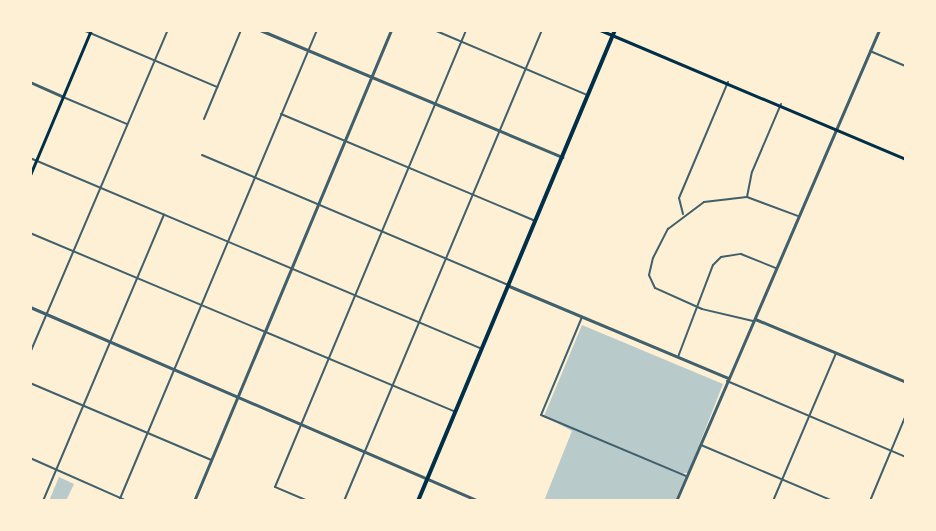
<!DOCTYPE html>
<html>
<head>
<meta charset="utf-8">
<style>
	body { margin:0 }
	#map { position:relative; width:936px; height:531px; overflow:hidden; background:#fdf0d5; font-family:"Public Sans",sans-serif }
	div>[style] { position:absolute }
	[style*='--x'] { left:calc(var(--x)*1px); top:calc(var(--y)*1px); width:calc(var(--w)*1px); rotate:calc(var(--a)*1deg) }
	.green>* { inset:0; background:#b9caca }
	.minor>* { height:2px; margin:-1px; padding:0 1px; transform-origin:1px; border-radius:1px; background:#3f606c }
	.tertiary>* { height:3px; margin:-1.5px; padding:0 1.5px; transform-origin:1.5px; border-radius:1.5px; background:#3f606c }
	.secondary>* { height:3px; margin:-1.5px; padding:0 1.5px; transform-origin:1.5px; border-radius:1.5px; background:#003049 }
	.primary>* { height:4px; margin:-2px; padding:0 2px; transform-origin:2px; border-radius:2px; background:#003049 }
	span { translate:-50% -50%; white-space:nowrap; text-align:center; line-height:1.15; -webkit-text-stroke:5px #fdf0d5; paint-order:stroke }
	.frame { position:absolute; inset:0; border:32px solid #fdf0d5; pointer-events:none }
</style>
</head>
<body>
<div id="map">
	<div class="green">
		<div style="clip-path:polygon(582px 325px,723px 384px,688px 473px,683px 473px,686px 475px,675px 501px,544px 501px,572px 431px,544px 416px)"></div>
		<div style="clip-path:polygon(59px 477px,74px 484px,66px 501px,49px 501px)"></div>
	</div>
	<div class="minor">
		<div style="--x:83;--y:30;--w:146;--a:23"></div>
		<div style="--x:434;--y:30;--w:166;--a:23"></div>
		<div style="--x:870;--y:51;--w:39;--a:23"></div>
		<div style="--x:63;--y:97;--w:69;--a:22.9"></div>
		<div style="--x:281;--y:114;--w:276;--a:22.8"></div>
		<div style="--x:204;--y:119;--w:96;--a:-67.4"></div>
		<div style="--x:202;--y:155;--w:332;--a:23"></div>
		<div style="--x:30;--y:158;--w:488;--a:22.9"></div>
		<div style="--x:747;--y:197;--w:25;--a:-79"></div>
		<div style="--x:752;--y:172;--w:74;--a:-66.9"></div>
		<div style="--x:683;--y:214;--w:16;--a:-104"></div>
		<div style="--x:679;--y:198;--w:126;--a:-67.1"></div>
		<div style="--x:30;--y:233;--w:461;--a:22.8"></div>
		<div style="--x:582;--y:317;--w:106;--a:112.7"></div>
		<div style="--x:541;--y:415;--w:157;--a:22.8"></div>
		<div style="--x:753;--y:321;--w:52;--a:-166.8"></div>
		<div style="--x:702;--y:309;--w:51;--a:-155.9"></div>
		<div style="--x:655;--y:288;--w:14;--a:-115"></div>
		<div style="--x:649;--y:275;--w:17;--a:-77"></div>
		<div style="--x:653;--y:258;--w:33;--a:-63"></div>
		<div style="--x:668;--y:229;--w:45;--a:-36.9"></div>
		<div style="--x:704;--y:202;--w:43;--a:-6.6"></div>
		<div style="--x:747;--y:197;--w:54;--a:20.4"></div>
		<div style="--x:30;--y:353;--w:351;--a:-66.9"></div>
		<div style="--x:678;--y:357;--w:98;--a:-69.2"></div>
		<div style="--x:713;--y:265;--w:11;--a:-45"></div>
		<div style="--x:721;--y:257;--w:20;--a:-9"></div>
		<div style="--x:741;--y:254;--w:37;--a:22"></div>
		<div style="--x:727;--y:381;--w:194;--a:23"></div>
		<div style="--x:30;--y:383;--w:197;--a:23"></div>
		<div style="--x:701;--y:445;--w:143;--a:23"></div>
		<div style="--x:30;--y:458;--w:106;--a:23.9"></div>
		<div style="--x:43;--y:501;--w:311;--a:-67.1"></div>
		<div style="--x:119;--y:501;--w:511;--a:-67.2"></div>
		<div style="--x:308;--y:501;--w:36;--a:-157"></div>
		<div style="--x:275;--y:487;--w:495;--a:-67.3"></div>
		<div style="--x:344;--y:501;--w:511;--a:-67.2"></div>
		<div style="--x:773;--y:501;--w:161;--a:-66.9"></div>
		<div style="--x:870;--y:501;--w:93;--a:-67.3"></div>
	</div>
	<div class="tertiary">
		<div style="--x:260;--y:30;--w:328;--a:22.8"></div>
		<div style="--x:30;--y:82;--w:36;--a:24"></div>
		<div style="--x:509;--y:286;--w:238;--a:22.8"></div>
		<div style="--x:30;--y:307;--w:489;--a:23.4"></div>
		<div style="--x:755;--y:319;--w:164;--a:22.6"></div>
		<div style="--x:194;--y:501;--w:511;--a:-67.3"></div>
		<div style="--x:676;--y:501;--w:513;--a:-66.68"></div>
	</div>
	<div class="secondary">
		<div style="--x:600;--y:30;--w:332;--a:22.9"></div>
		<div style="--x:30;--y:175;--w:157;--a:-67.2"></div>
	</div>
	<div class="primary">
		<div style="--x:418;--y:501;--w:511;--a:-67.3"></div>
	</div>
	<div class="frame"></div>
</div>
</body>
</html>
